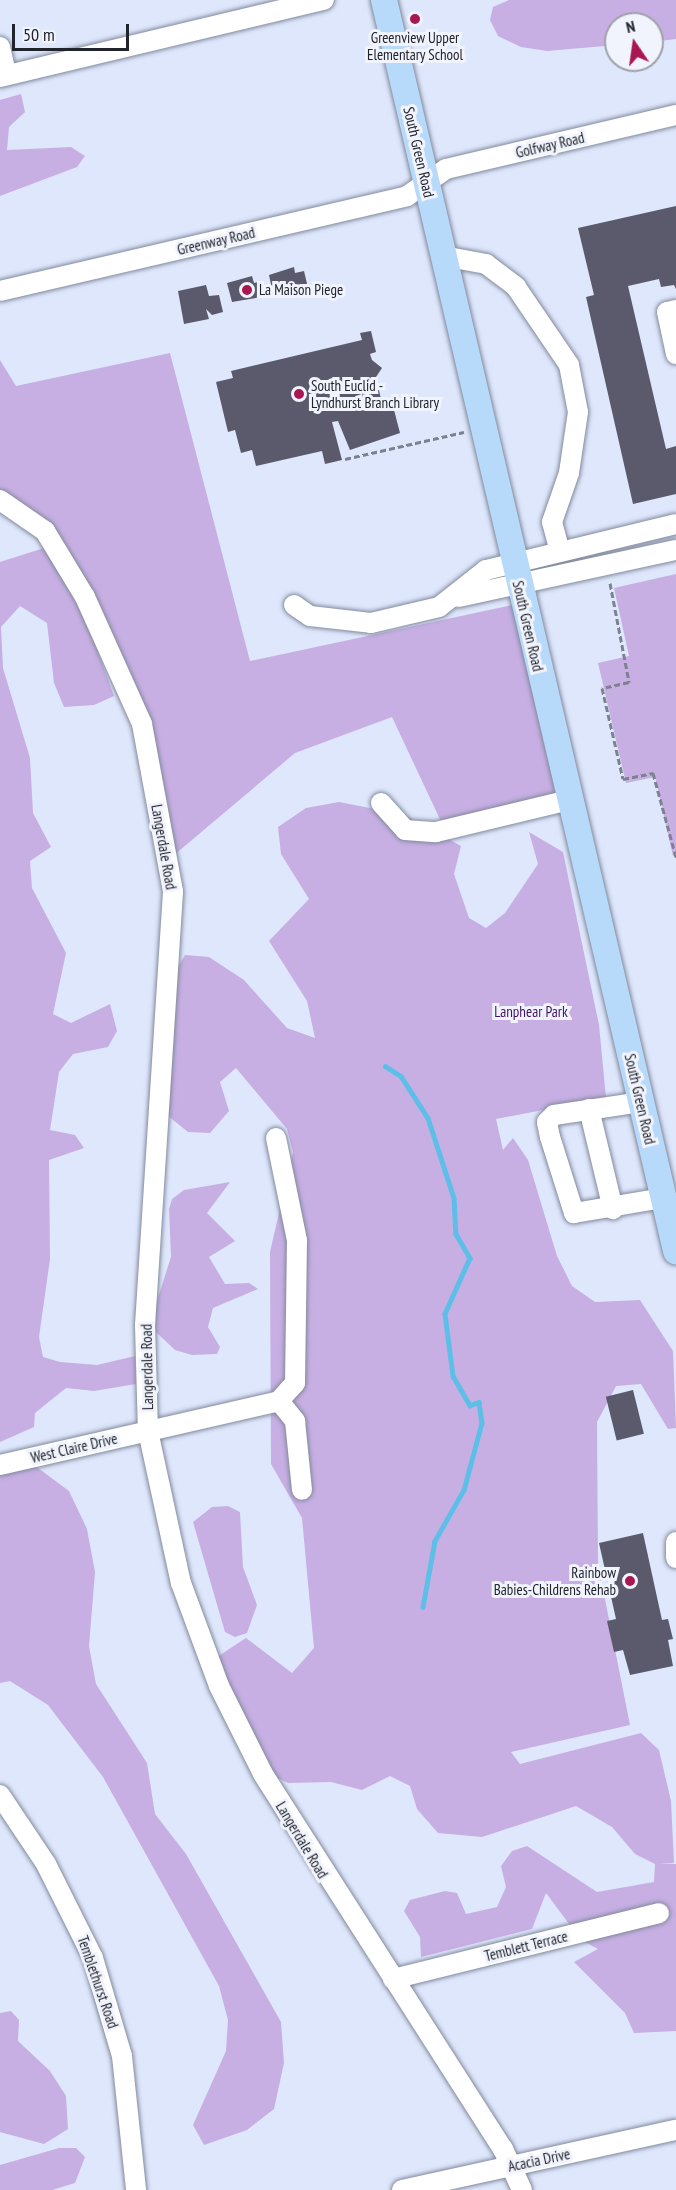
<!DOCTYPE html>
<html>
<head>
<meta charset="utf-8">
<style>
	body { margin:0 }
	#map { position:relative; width:676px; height:2190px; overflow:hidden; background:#dee7fc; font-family:"PT Sans Narrow",sans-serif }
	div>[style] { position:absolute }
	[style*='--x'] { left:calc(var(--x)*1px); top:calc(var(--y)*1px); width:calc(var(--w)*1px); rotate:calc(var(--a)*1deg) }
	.green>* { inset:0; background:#c7afe4 }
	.stream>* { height:4.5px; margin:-2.25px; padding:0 2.25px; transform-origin:2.25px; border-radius:2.25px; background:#5dbfe7 }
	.building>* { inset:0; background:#5a5a6c; transform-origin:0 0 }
	.path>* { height:3px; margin-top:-1.5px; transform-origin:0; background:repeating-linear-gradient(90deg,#7c828f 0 6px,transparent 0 9px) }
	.roads { filter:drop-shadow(0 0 2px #828a9d) drop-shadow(0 0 2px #828a9d) }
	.minor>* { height:20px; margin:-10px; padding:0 10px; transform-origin:10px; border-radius:10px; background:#fff }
	.major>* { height:26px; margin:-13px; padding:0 13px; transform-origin:13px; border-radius:13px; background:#b8dafa }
	.dots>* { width:16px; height:16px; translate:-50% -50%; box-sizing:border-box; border:3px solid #f1f4fd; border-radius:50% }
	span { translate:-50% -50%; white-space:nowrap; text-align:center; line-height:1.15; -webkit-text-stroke:6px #f1f4fd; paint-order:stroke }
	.poi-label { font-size:15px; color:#21242b }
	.left { translate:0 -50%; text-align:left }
	.right { translate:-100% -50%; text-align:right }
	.street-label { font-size:15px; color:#21242b }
	.park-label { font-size:15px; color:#441368 }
	.north { position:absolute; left:604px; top:12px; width:60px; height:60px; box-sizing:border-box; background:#f1f4fd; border:2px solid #9ea1a9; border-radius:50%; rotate:347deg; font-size:16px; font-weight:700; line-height:24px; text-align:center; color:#21242b }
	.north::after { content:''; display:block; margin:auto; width:21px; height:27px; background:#a81751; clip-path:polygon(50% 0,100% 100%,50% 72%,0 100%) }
	.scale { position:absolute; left:12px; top:24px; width:117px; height:27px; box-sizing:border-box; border:3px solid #21242b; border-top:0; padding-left:8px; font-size:18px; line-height:21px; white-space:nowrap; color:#21242b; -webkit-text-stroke:4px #f1f4fd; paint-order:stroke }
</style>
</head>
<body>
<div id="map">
	<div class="green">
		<div style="clip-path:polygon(509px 0,676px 0,676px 39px,652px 42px,652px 24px,616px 24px,616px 45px,547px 51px,521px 47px,498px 36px,490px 20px,493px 7px)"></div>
		<div style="clip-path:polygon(21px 94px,25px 112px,9px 127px,7px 150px,71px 147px,85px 156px,77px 167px,0 196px,0 100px)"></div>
		<div style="clip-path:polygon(170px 353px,250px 661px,522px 603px,569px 800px,445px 830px,392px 717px,295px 753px,167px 861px,142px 724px,45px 531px,0 500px,0 360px,16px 386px)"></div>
		<div style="clip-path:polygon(47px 547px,83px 610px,114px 696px,94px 705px,64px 707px,54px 683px,47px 623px,20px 606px,1px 627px,3px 668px,30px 758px,33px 813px,51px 847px,30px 861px,32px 888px,66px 953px,53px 1014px,71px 1023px,110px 1004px,117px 1031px,108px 1047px,73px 1054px,59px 1072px,50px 1130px,75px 1135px,84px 1148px,49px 1160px,50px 1259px,39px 1337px,43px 1357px,60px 1362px,97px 1365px,135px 1356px,136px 1384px,94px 1391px,66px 1388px,35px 1413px,34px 1427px,0 1442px,0 562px)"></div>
		<div style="clip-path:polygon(676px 574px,676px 855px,673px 856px,655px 777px,626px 783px,598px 663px,629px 656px,614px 588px)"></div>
		<div style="clip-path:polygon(339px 802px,405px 815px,461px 846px,454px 874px,469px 918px,486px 928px,505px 913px,538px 864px,529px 832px,563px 852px,599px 1025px,606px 1098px,496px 1119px,503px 1150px,513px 1138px,528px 1160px,557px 1256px,572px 1286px,595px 1302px,640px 1300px,673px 1351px,676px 1428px,668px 1429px,641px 1384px,616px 1386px,597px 1422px,598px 1564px,630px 1725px,511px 1752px,520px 1764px,641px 1733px,659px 1750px,671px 1801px,674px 1863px,659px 1864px,676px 1864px,676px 2031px,634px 2033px,625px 2013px,574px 1962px,598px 1949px,581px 1940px,546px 1893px,532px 1929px,421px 1957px,420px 1937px,404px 1911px,410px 1900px,445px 1891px,457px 1893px,466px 1914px,497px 1907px,506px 1887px,501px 1866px,512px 1851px,527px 1846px,597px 1892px,654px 1882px,655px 1864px,635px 1854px,612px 1827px,576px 1806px,482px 1837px,438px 1833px,417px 1809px,410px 1786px,390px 1776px,362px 1790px,331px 1782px,288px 1783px,271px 1775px,217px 1657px,246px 1638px,292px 1673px,314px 1648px,302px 1518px,271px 1464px,270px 1252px,293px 1152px,287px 1129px,236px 1068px,220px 1082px,229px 1111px,210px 1133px,188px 1132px,167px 1115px,176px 970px,185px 955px,209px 957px,244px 980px,287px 1028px,315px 1038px,307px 1001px,269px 941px,309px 899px,281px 854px,278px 827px,306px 808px)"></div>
		<div style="clip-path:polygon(230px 1182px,207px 1213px,235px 1241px,209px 1257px,225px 1284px,249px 1283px,258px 1289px,213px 1308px,208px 1327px,220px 1347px,217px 1354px,192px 1355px,175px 1350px,156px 1332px,156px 1304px,171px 1257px,169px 1209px,172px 1199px,184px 1190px)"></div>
		<div style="clip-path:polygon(34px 1465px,69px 1491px,87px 1529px,95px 1572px,89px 1646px,96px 1684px,147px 1763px,155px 1814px,186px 1854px,281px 2022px,284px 2063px,274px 2109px,247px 2130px,204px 2145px,193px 2125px,226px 2051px,228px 2020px,219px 1986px,103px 1777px,48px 1705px,10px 1681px,0 1683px,0 1474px)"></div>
		<div style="clip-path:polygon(228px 1506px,240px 1512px,243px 1567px,257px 1605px,247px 1633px,235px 1637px,225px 1632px,193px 1522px,212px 1507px)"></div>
		<div style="clip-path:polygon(11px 2011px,19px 2020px,18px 2041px,50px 2071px,66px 2096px,68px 2129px,44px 2144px,0 2132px,0 2013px)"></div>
		<div style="clip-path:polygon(59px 2148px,76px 2148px,85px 2157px,75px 2183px,52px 2190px,0 2190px,0 2165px)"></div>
	</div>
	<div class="stream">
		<div style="--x:385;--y:1066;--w:19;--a:32"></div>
		<div style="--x:401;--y:1076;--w:50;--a:57.3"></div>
		<div style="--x:428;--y:1118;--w:84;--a:72"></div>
		<div style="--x:454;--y:1198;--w:36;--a:87"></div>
		<div style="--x:456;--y:1234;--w:28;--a:60"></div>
		<div style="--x:470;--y:1258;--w:61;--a:114.1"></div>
		<div style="--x:445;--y:1314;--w:63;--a:82.6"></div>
		<div style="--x:453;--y:1376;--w:34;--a:60"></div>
		<div style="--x:470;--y:1405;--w:9;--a:-18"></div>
		<div style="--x:479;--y:1402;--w:21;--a:82"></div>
		<div style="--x:482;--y:1423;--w:69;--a:105"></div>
		<div style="--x:464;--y:1490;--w:59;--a:119.6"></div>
		<div style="--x:435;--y:1541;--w:67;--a:100.3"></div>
	</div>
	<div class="building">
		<div style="clip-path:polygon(676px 206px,676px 289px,674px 285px,661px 287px,659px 279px,628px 286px,666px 449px,676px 446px,676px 494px,633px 504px,586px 297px,594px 295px,578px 228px)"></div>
		<div style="clip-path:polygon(294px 267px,295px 273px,304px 271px,308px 288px,273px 294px,269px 275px)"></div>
		<div style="clip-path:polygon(252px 276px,254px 283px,263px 281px,267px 296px,232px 302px,227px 283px)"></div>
		<div style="clip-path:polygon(206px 285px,209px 296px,219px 295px,223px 312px,212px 315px,206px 309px,209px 319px,184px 324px,178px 291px)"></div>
		<div style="clip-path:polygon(371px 331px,376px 352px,370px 354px,372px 360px,382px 368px,376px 377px,383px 408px,393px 406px,400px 433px,350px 450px,338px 421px,332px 422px,342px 460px,325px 464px,322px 451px,256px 466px,252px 450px,241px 453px,235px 430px,228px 432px,216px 382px,233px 378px,231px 371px,362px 340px,360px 333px)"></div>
		<div style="left:633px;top:1390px;width:45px;height:28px;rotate:76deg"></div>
		<div style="clip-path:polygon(643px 1533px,662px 1620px,668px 1619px,673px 1639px,668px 1640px,673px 1666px,630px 1675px,623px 1650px,614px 1652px,607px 1621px,616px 1619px,599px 1543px)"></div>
	</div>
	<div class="path">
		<div style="--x:345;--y:459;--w:122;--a:-12.8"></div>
		<div style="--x:610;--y:583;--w:101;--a:79.1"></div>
		<div style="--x:629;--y:682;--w:28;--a:167"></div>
		<div style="--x:602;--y:688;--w:93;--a:77"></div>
		<div style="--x:623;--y:779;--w:31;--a:-11"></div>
		<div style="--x:653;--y:773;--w:87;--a:74.7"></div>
	</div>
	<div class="roads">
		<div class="minor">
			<div style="--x:0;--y:47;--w:28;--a:77"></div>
			<div style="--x:0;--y:77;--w:333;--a:-13.4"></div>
			<div style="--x:443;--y:256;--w:44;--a:10.5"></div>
			<div style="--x:486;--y:264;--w:38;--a:37"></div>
			<div style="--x:516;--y:287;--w:94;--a:55.8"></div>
			<div style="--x:569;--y:365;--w:48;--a:79.2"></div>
			<div style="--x:578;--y:412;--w:62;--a:98.4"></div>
			<div style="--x:569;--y:473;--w:52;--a:109.1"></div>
			<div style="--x:552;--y:522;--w:30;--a:75"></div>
			<div style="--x:0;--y:291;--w:418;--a:-13.1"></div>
			<div style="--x:407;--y:196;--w:47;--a:-34.7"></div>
			<div style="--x:446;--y:169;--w:236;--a:-13.2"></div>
			<div style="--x:676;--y:310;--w:9;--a:167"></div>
			<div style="--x:667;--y:312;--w:43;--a:77.9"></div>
			<div style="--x:0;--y:500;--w:55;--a:34.6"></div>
			<div style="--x:45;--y:531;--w:77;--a:58.8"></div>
			<div style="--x:85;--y:597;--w:139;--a:65.8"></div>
			<div style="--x:142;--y:724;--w:171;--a:79.5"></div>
			<div style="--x:173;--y:892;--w:434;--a:93.7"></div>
			<div style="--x:145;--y:1325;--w:106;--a:88.4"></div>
			<div style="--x:148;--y:1431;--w:156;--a:77.8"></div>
			<div style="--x:181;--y:1583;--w:110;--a:69.7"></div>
			<div style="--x:219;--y:1686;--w:98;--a:63.4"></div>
			<div style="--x:263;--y:1774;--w:445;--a:57.4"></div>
			<div style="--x:503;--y:2149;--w:45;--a:65.1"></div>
			<div style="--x:458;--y:597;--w:223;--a:-12.2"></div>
			<div style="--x:294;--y:605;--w:19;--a:35"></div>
			<div style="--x:310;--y:616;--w:61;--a:6.5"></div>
			<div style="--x:371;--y:623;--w:70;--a:-13.2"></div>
			<div style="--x:439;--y:607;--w:60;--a:-38.2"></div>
			<div style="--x:486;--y:570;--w:195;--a:-13.6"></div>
			<div style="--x:381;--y:803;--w:36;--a:48"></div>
			<div style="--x:405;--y:830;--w:31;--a:4"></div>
			<div style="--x:436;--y:832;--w:137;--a:-13.5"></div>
			<div style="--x:641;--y:1102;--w:88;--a:171.5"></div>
			<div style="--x:554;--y:1115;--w:10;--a:135"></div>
			<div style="--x:547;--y:1122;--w:15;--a:79"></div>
			<div style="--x:550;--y:1137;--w:80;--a:72.5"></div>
			<div style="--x:574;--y:1213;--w:90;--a:-9.6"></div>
			<div style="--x:589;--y:1109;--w:103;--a:76.5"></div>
			<div style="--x:276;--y:1138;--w:104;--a:78.4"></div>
			<div style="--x:297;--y:1240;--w:143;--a:90.8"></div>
			<div style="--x:295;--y:1383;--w:24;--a:132"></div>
			<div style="--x:0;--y:1465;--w:286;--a:-12.9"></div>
			<div style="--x:279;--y:1401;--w:26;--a:51"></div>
			<div style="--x:295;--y:1421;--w:69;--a:84.2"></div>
			<div style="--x:676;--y:1542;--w:16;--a:90"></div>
			<div style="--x:0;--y:1795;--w:83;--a:56.3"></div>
			<div style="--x:46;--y:1864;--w:105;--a:63.4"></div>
			<div style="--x:93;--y:1958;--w:102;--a:73.5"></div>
			<div style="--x:122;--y:2056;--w:135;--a:84"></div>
			<div style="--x:393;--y:1979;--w:274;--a:-13.9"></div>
			<div style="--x:402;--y:2190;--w:280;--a:-12.4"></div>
		</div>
		<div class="major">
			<div style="--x:384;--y:0;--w:1285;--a:76.86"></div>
		</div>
	</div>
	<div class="dots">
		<div style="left:415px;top:19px;background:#a81751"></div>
		<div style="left:247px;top:290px;background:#a81751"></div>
		<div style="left:299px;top:394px;background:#a81751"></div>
		<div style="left:630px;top:1581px;background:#a81751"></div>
	</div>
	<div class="poi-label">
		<span style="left:415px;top:46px">Greenview Upper<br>Elementary School</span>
		<span class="left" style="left:259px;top:290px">La Maison Piege</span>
		<span class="left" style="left:311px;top:394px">South Euclid -<br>Lyndhurst Branch Library</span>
		<span class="right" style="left:616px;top:1581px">Rainbow<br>Babies-Childrens Rehab</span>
	</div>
	<div class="street-label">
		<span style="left:550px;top:145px;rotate:-13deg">Golfway Road</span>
		<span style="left:419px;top:152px;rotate:77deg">South Green Road</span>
		<span style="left:216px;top:241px;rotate:-13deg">Greenway Road</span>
		<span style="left:528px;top:626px;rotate:77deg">South Green Road</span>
		<span style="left:164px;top:847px;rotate:80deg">Langerdale Road</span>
		<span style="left:640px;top:1099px;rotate:77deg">South Green Road</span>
		<span style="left:147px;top:1367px;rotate:-91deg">Langerdale Road</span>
		<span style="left:74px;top:1448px;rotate:-13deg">West Claire Drive</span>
		<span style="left:302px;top:1840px;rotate:59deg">Langerdale Road</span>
		<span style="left:526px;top:1946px;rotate:-14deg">Temblett Terrace</span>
		<span style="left:98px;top:1982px;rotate:71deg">Temblethurst Road</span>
		<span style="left:539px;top:2160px;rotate:-12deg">Acacia Drive</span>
	</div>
	<div class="park-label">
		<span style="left:531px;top:1012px">Lanphear Park</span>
	</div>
	<div class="north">N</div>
	<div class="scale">50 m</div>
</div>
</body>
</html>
